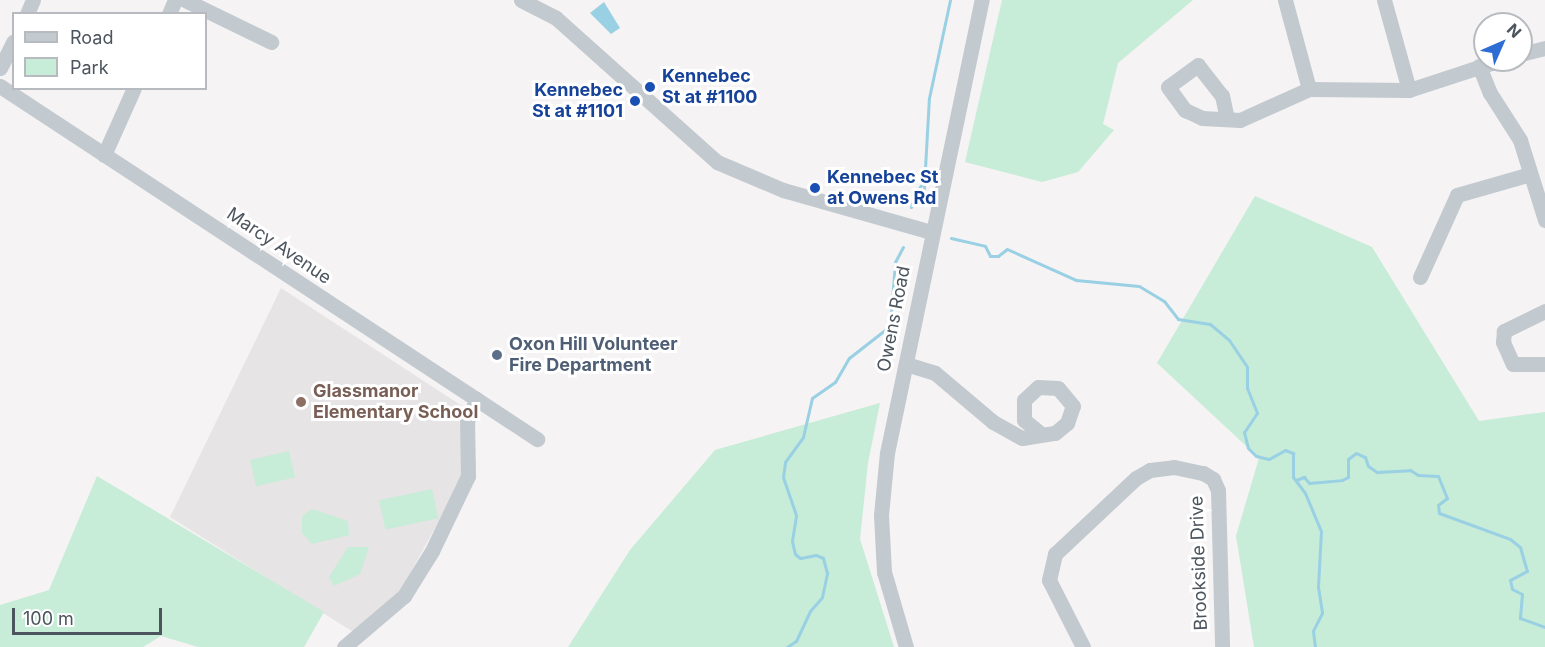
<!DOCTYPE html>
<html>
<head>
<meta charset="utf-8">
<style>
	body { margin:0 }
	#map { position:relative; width:1545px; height:647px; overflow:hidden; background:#f5f3f3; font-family:Inter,sans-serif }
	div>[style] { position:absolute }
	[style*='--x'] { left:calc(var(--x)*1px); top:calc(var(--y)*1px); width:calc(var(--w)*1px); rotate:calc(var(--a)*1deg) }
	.education>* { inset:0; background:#e6e4e4 }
	.green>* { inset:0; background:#c7ecd8; transform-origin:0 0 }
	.water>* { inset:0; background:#99d0e4 }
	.stream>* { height:3px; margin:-1.5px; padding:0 1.5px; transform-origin:1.5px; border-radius:1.5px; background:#99d0e4 }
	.minor>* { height:15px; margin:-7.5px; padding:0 7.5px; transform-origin:7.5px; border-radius:7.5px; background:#c2c9cf }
	.dots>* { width:16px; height:16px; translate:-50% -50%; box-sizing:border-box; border:3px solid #fff; border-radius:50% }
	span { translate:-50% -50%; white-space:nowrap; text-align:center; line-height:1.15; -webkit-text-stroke:6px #fff; paint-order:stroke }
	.transit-label { font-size:18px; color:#164399; font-weight:700 }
	.left { translate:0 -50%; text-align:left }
	.right { translate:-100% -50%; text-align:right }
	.street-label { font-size:18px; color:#4c555e }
	.service-label { font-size:18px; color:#4e5e75; font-weight:700 }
	.education-label { font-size:18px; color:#785e54; font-weight:700 }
	.legend { position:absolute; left:12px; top:12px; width:195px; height:78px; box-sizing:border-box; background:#fff; border:2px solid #b7bbbf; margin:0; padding:8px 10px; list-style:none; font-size:18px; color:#4c555e }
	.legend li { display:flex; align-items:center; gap:12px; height:30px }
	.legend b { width:30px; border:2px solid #b7bbbf }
	.north { position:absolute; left:1473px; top:12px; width:60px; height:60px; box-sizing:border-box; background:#fff; border:2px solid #b7bbbf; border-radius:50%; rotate:45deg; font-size:16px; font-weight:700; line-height:24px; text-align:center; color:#4c555e }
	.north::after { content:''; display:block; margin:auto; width:21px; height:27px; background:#2e6dd3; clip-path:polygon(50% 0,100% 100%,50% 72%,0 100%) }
	.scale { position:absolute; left:12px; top:608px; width:150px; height:27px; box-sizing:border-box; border:3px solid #4c555e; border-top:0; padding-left:8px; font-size:18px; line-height:21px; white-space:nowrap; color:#4c555e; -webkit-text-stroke:4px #fff; paint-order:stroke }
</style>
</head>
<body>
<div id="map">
	<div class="education">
		<div style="clip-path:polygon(281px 288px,462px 406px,459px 419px,465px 462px,462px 479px,402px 588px,355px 633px,170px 517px)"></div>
	</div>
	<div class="green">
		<div style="clip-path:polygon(1002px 0,1193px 0,1118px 63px,1103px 124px,1114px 130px,1078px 172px,1042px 182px,965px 162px)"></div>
		<div style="clip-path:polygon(1255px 196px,1372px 247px,1479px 421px,1545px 412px,1545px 647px,1254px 647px,1236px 536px,1259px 458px,1157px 363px)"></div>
		<div style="clip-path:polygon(880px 403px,868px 463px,860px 539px,894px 647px,568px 647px,630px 550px,715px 450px)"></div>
		<div style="left:289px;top:451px;width:27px;height:40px;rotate:77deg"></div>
		<div style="clip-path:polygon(97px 476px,324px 612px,304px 647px,198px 647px,161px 636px,143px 647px,0 647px,0 605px,49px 590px)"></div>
		<div style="left:432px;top:489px;width:30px;height:54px;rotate:78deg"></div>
		<div style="clip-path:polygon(312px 509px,348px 521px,349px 535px,312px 544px,302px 533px,302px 516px)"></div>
		<div style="clip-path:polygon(348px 547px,369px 547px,360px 574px,334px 586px,329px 577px)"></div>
	</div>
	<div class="water">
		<div style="clip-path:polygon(604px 2px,620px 28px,611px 34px,590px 13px)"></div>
	</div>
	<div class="stream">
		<div style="--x:923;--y:204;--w:106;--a:-86.8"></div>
		<div style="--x:929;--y:98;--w:100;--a:-77.9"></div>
		<div style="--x:911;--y:207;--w:12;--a:-76"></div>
		<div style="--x:914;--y:195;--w:19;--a:-54"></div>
		<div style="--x:951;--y:238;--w:35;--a:13"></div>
		<div style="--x:985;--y:246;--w:11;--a:63"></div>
		<div style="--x:990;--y:256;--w:8;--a:0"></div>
		<div style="--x:998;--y:256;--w:11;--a:-38"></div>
		<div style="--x:1007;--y:249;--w:76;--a:24.2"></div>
		<div style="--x:1076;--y:280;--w:63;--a:5.4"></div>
		<div style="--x:1139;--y:286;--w:29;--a:31"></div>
		<div style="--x:1164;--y:301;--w:23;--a:52"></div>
		<div style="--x:1178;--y:319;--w:32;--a:9"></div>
		<div style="--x:1210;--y:324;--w:25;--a:40"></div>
		<div style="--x:1229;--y:340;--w:32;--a:56"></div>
		<div style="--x:1247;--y:367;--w:21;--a:90"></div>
		<div style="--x:1247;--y:388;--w:27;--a:68"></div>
		<div style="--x:1257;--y:413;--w:23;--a:124"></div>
		<div style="--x:1244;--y:432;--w:16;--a:76"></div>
		<div style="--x:1248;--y:448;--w:11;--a:45"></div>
		<div style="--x:1256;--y:456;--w:13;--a:13"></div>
		<div style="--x:1269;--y:459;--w:18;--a:-29"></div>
		<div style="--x:1285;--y:450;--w:9;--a:21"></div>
		<div style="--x:1293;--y:453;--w:24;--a:90"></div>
		<div style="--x:1293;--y:477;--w:20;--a:53"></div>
		<div style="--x:1305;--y:493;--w:41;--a:67.2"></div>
		<div style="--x:1321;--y:531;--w:56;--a:93.1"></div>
		<div style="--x:1318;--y:587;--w:26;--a:81"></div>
		<div style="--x:1322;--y:613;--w:20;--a:117"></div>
		<div style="--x:1313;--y:631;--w:16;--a:83"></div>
		<div style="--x:1296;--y:480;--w:9;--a:-21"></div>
		<div style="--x:1304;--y:477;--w:8;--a:50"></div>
		<div style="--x:1309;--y:483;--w:33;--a:-5"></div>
		<div style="--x:1342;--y:480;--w:7;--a:-27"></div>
		<div style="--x:1348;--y:477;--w:18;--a:-90"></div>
		<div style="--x:1348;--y:459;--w:10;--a:-37"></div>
		<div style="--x:1356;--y:453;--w:10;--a:24"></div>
		<div style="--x:1365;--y:457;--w:9;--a:72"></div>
		<div style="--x:1368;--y:466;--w:11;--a:34"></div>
		<div style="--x:1377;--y:472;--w:33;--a:-3"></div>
		<div style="--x:1410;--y:470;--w:9;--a:32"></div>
		<div style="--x:1418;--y:475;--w:20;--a:3"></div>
		<div style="--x:1438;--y:476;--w:24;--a:68"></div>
		<div style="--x:1447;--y:498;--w:11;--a:142"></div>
		<div style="--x:1438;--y:505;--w:8;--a:83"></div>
		<div style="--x:1439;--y:513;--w:76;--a:20.1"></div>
		<div style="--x:1510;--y:539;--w:13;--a:39"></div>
		<div style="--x:1520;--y:547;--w:25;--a:74"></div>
		<div style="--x:1527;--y:571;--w:19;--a:152"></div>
		<div style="--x:1510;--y:580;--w:9;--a:77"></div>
		<div style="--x:1512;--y:589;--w:11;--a:27"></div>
		<div style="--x:1522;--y:594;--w:24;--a:95"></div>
		<div style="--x:1520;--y:618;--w:27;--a:20"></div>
		<div style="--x:787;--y:647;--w:11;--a:-34"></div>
		<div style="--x:796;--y:641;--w:33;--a:-65"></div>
		<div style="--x:810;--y:611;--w:18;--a:-49"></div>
		<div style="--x:822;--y:597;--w:25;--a:-78"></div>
		<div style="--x:827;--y:573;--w:16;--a:-105"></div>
		<div style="--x:823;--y:558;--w:8;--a:-157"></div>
		<div style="--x:816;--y:555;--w:16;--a:169"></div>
		<div style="--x:800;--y:558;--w:6;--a:-141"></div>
		<div style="--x:795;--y:554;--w:13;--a:-103"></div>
		<div style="--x:792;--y:541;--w:26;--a:-81"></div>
		<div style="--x:796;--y:515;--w:40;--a:-108.9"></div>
		<div style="--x:783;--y:477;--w:15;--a:-82"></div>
		<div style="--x:785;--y:462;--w:31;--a:-54"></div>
		<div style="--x:803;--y:437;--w:40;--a:-77"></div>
		<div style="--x:812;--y:398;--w:28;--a:-35"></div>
		<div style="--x:835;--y:382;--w:28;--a:-60"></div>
		<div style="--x:849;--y:358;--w:52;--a:-38"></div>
		<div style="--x:890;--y:326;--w:64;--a:-85.5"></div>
		<div style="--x:895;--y:262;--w:17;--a:-62"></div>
	</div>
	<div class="minor">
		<div style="--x:185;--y:0;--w:96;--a:26"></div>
		<div style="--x:521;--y:0;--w:39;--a:27"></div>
		<div style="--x:556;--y:18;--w:216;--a:41.8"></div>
		<div style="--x:717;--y:162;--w:72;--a:23"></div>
		<div style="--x:783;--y:190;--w:154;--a:15.8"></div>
		<div style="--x:1285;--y:0;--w:92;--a:74.9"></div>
		<div style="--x:1384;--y:0;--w:93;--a:74.5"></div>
		<div style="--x:27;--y:14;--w:15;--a:-67"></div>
		<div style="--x:169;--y:14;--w:15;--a:-67"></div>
		<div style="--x:1521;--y:54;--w:25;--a:-14"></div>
		<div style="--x:1479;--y:66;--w:29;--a:68"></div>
		<div style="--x:1490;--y:93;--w:56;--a:57.4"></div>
		<div style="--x:1520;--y:140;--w:84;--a:72.6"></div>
		<div style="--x:0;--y:68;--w:30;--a:-63"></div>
		<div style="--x:0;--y:86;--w:643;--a:33.32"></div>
		<div style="--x:1227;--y:119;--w:24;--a:-102"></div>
		<div style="--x:1222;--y:96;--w:39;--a:-128"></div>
		<div style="--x:1198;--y:65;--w:37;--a:144"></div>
		<div style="--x:1168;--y:87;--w:29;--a:54"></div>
		<div style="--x:1185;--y:110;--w:19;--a:25"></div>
		<div style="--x:1202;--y:118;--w:38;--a:3"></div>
		<div style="--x:1240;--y:120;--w:76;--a:-24.2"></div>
		<div style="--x:1309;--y:89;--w:100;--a:0.6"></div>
		<div style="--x:1409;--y:90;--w:96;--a:-18.2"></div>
		<div style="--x:104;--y:155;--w:73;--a:-65.9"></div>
		<div style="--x:1420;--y:277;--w:90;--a:-65.7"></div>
		<div style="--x:1457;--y:195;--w:76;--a:-16"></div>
		<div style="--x:1545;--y:311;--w:46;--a:154"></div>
		<div style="--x:1504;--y:331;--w:11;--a:95"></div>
		<div style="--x:1503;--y:342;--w:24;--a:66"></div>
		<div style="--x:1513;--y:364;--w:32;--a:0"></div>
		<div style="--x:906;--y:364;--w:30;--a:17"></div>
		<div style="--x:935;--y:373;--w:76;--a:40.2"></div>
		<div style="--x:993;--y:422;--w:33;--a:29"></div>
		<div style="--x:1022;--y:438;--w:33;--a:-9"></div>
		<div style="--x:1055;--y:433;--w:16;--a:-40"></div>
		<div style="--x:1067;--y:423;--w:18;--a:-71"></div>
		<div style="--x:1073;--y:406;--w:23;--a:-130"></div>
		<div style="--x:1058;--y:388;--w:20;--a:-177"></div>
		<div style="--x:1038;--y:387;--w:19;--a:137"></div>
		<div style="--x:1024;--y:400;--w:20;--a:90"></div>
		<div style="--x:1024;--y:420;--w:21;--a:39"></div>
		<div style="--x:344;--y:647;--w:79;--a:-40.4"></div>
		<div style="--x:404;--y:596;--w:53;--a:-58.1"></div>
		<div style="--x:432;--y:551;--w:83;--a:-64.4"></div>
		<div style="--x:468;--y:476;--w:55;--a:-91"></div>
		<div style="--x:467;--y:421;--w:24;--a:-66"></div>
		<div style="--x:906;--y:647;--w:78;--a:-106.3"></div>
		<div style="--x:884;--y:572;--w:57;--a:-93"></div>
		<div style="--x:881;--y:515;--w:62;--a:-84.5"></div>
		<div style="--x:887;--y:453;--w:463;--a:-78.2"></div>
		<div style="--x:1083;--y:647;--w:75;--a:-116.9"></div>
		<div style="--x:1049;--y:580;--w:27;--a:-77"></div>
		<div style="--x:1055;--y:554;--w:111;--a:-43.2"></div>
		<div style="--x:1136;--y:478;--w:16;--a:-30"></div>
		<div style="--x:1150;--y:470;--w:24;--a:-7"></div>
		<div style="--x:1174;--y:467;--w:30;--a:12"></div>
		<div style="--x:1203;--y:473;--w:12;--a:31"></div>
		<div style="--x:1213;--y:479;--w:12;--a:66"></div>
		<div style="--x:1218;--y:490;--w:157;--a:88.5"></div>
	</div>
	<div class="dots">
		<div style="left:650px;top:87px;background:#1a4fb4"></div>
		<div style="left:635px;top:101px;background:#1a4fb4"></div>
		<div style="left:815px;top:188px;background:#1a4fb4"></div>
		<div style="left:497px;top:355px;background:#5c6f8a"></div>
		<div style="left:301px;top:402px;background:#8d6e63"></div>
	</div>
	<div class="transit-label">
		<span class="left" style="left:662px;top:87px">Kennebec<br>St at #1100</span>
		<span class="right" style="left:623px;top:101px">Kennebec<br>St at #1101</span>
		<span class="left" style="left:827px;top:188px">Kennebec St<br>at Owens Rd</span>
	</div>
	<div class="street-label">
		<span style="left:279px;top:246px;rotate:34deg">Marcy Avenue</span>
		<span style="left:894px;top:319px;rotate:-79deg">Owens Road</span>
		<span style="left:1199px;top:563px;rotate:-92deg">Brookside Drive</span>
	</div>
	<div class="service-label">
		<span class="left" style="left:509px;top:355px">Oxon Hill Volunteer<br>Fire Department</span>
	</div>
	<div class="education-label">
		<span class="left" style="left:313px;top:402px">Glassmanor<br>Elementary School</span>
	</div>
	<ul class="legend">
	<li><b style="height:8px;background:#c2c9cf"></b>Road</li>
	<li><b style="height:16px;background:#c7ecd8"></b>Park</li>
	</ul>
	<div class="north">N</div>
	<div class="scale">100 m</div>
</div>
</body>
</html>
